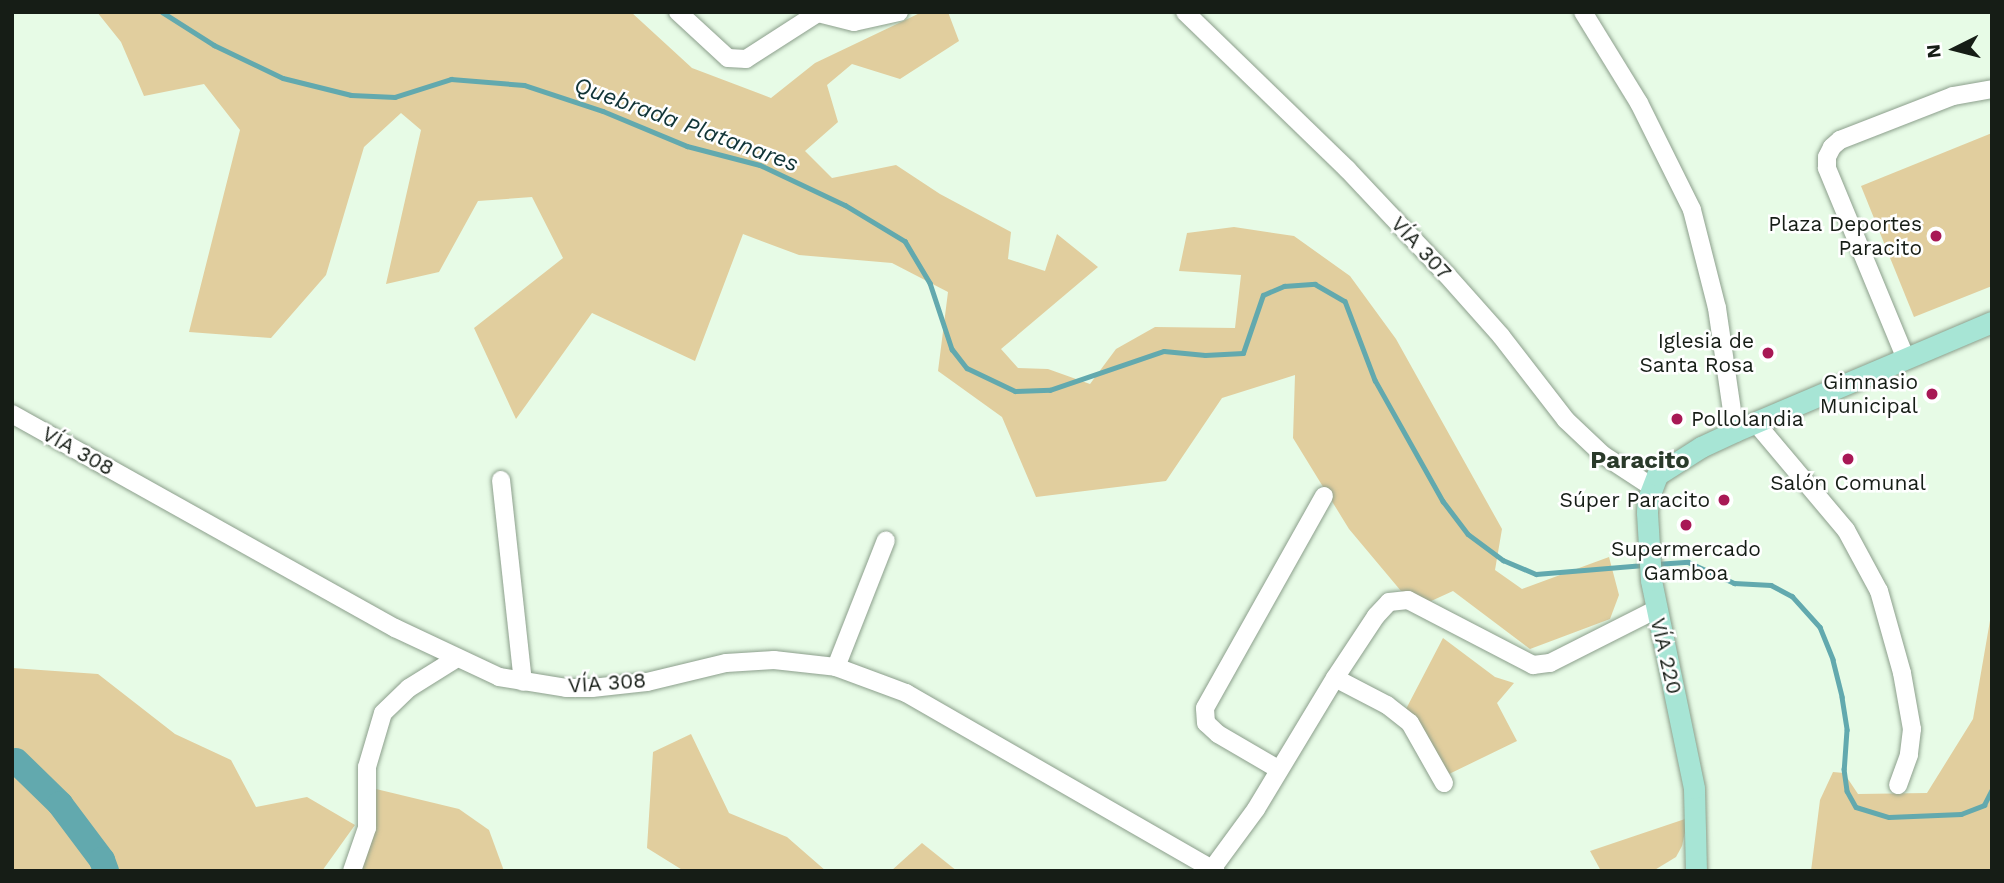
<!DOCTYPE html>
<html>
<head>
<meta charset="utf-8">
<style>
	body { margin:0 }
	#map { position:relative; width:2004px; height:883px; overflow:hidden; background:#e7fbe6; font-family:"Work Sans",sans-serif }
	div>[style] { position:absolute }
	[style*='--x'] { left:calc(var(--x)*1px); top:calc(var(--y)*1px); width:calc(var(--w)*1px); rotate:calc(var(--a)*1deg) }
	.green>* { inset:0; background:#e1ce9e }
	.stream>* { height:4.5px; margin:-2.25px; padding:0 2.25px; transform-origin:2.25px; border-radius:2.25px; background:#62a9ae }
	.river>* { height:26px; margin:-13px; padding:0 13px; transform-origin:13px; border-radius:13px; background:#62a9ae }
	.roads { filter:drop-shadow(0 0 2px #8c9f8c) drop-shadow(0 0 2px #8c9f8c) }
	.minor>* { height:18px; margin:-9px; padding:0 9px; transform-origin:9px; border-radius:9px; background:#fff }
	.major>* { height:21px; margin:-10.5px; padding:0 10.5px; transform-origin:10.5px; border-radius:10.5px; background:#a7e5d5 }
	.dots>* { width:19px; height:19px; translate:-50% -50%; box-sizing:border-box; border:4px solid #fff; border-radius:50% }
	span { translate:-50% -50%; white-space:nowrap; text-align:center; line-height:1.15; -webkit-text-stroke:5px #fff; paint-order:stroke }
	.poi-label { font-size:21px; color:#161d16 }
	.right { translate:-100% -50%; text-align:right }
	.left { translate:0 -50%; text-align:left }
	.street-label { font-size:21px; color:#161d16 }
	.water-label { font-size:23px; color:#103437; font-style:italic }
	.quarter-label { font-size:24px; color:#2a3a2a; font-weight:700 }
	.frame { position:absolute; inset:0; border:14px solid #161d16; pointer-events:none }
	.north { position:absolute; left:1920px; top:14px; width:70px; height:70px; -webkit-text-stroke:5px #fff; paint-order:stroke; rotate:264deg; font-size:19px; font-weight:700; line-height:28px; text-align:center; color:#161d16 }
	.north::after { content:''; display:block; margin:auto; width:24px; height:32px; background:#161d16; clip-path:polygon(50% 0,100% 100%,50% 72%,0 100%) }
</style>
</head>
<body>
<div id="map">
	<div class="green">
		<div style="clip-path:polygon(97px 12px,631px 12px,692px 68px,771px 98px,815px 63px,922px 12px,948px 12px,959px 41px,900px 79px,852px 64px,827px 85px,838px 122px,805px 151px,832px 178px,896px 165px,940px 194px,1011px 232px,1008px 259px,1045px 271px,1057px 234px,1098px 267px,1001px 349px,1018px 368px,1048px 369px,1090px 384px,1116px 349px,1155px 327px,1235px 328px,1241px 275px,1179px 271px,1187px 233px,1234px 227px,1294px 236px,1350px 276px,1396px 339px,1502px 529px,1495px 570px,1522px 589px,1609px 557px,1619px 595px,1610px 619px,1530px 649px,1453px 591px,1429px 602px,1401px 591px,1349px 529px,1293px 438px,1295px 375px,1222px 398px,1166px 481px,1036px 497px,1002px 417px,938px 371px,948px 292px,892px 263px,799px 255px,743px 234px,695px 361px,592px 313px,516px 419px,474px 328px,563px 258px,532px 197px,478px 201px,439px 272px,386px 284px,421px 130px,401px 113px,364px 147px,326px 275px,271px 338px,189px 332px,240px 130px,204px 84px,144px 96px,121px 42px)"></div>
		<div style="clip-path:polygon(1992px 133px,1992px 286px,1914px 317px,1861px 186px)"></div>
		<div style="clip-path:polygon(1992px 609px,1992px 871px,1811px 871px,1820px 800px,1833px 772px,1844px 773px,1858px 794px,1927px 793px,1973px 719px)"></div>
		<div style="clip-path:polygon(1443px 638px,1495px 677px,1514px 683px,1497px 703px,1517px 741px,1447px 775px,1406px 709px)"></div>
		<div style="clip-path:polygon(12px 668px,98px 674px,175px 734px,231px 760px,256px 807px,307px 797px,355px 825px,322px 871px,12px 871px)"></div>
		<div style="clip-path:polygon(691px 734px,729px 813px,787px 837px,826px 871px,684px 871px,647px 848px,653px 752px)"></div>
		<div style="clip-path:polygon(376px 789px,459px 809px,489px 830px,504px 871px,360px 871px)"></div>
		<div style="clip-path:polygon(1688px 818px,1682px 846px,1676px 857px,1653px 871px,1601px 871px,1590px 851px)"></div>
		<div style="clip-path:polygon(922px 843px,957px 871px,891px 871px)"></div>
	</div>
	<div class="stream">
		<div style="--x:162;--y:12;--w:62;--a:32.4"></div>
		<div style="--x:214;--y:45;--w:76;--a:25.6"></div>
		<div style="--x:283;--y:78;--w:70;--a:14"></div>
		<div style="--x:351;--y:95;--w:44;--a:2.6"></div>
		<div style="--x:395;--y:97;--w:59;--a:-17.8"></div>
		<div style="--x:451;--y:79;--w:73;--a:4.7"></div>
		<div style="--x:524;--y:85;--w:83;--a:18.2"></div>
		<div style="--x:603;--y:111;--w:91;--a:22.6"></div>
		<div style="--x:687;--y:146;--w:75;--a:14.6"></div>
		<div style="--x:760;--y:165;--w:94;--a:25.2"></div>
		<div style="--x:845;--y:205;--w:70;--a:31"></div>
		<div style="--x:905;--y:241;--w:49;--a:59.2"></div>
		<div style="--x:930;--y:283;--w:70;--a:71.6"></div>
		<div style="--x:952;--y:349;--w:24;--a:52"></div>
		<div style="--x:967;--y:368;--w:53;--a:25.6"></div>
		<div style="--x:1015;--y:391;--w:35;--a:-2"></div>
		<div style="--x:1050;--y:390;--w:120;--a:-18.9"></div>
		<div style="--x:1164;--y:351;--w:41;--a:5.6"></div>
		<div style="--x:1205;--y:355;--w:38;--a:-3"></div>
		<div style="--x:1243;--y:353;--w:61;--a:-71"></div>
		<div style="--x:1263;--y:295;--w:23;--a:-23"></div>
		<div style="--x:1284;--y:286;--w:31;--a:-4"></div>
		<div style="--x:1315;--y:284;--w:34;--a:30"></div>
		<div style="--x:1345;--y:301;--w:85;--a:69.2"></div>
		<div style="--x:1375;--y:380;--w:139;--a:60.7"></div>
		<div style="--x:1443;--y:501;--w:41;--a:52.9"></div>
		<div style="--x:1468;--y:534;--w:44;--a:36.6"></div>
		<div style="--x:1503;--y:560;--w:36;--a:23"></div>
		<div style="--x:1536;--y:574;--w:108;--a:-4.8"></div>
		<div style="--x:1656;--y:564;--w:32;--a:-4"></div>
		<div style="--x:1688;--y:562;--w:51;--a:24.5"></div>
		<div style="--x:1734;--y:583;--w:37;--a:3"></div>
		<div style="--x:1771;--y:585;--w:24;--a:28"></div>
		<div style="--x:1792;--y:596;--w:42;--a:47.9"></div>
		<div style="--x:1820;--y:627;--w:35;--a:68"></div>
		<div style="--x:1833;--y:660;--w:38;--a:76"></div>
		<div style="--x:1842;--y:697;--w:33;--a:81"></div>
		<div style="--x:1847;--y:730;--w:39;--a:94"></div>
		<div style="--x:1844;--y:769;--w:22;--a:82"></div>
		<div style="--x:1847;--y:791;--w:18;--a:61"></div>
		<div style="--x:1856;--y:807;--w:34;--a:17"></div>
		<div style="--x:1889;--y:817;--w:72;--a:-2.4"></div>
		<div style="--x:1961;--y:814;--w:25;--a:-21"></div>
		<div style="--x:1984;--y:805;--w:18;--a:-63"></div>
	</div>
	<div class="river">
		<div style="--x:16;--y:761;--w:62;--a:44.3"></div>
		<div style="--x:60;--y:804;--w:70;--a:53.1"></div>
		<div style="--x:102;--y:860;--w:12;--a:70"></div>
	</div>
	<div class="roads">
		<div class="minor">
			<div style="--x:678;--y:12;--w:68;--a:42.6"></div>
			<div style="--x:728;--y:58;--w:18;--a:3"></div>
			<div style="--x:746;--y:59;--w:83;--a:-32.7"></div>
			<div style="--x:814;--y:12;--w:41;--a:14"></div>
			<div style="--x:854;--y:22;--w:46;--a:-12.5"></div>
			<div style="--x:1185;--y:12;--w:226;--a:44.1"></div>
			<div style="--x:1347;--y:169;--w:144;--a:46.7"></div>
			<div style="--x:1446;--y:274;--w:83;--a:48.4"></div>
			<div style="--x:1501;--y:336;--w:106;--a:52.3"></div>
			<div style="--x:1566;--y:420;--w:51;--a:43.4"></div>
			<div style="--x:1603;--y:455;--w:59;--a:33.1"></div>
			<div style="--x:1583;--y:12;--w:107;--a:58.4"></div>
			<div style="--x:1639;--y:103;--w:119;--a:63.6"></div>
			<div style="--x:1692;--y:210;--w:101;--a:75.7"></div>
			<div style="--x:1717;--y:308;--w:124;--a:81.7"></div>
			<div style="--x:1906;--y:359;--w:207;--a:-112.5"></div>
			<div style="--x:1827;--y:168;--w:11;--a:-90"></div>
			<div style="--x:1827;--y:157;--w:11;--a:-63"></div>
			<div style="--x:1832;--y:147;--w:11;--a:-41"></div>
			<div style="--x:1840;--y:140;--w:121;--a:-21.3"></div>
			<div style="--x:1953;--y:96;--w:40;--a:-10"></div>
			<div style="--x:12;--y:414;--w:439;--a:29.2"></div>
			<div style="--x:395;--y:628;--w:115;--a:25.2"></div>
			<div style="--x:499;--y:677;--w:68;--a:9.3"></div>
			<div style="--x:566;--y:688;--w:26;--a:0"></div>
			<div style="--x:592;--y:688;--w:55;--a:-6.2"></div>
			<div style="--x:647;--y:682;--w:81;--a:-13.5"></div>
			<div style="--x:726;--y:663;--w:48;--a:-3.6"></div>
			<div style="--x:774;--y:660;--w:62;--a:6.4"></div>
			<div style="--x:836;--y:667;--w:75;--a:20.4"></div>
			<div style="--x:906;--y:693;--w:357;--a:29.9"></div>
			<div style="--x:1755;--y:422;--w:141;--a:49.9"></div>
			<div style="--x:1846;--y:530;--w:69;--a:61.6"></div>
			<div style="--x:1879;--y:591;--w:85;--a:74.3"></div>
			<div style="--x:1902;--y:673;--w:57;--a:79.9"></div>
			<div style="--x:1912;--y:729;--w:26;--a:97"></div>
			<div style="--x:1909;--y:755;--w:32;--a:110"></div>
			<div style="--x:501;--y:480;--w:203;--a:83.8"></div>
			<div style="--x:836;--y:667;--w:136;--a:-68.5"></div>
			<div style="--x:1335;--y:678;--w:59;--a:27.4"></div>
			<div style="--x:1387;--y:705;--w:29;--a:38"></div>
			<div style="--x:1410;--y:723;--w:69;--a:60.5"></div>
			<div style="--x:1278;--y:769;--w:69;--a:-149.7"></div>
			<div style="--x:1218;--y:734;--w:16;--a:-137"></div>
			<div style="--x:1206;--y:723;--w:15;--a:-94"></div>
			<div style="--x:1205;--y:708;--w:243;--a:-60.7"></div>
			<div style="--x:1212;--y:869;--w:74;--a:-53.7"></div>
			<div style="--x:1256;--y:809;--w:153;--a:-58.9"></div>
			<div style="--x:1335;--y:678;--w:74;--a:-56.5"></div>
			<div style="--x:1376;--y:616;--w:19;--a:-47"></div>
			<div style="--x:1389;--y:602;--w:19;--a:-6"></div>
			<div style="--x:1408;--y:600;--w:141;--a:27.5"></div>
			<div style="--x:1533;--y:665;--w:17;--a:-7"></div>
			<div style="--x:1550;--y:663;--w:118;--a:-26.8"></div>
			<div style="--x:352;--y:871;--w:46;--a:-70.8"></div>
			<div style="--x:367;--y:828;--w:61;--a:-90"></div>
			<div style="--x:367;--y:767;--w:56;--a:-73.5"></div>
			<div style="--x:383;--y:713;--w:36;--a:-44"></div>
			<div style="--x:409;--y:688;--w:57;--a:-32"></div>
		</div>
		<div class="major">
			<div style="--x:1696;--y:871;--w:83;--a:-91.4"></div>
			<div style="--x:1694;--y:788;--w:212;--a:-101.7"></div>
			<div style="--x:1651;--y:580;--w:68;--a:-93.4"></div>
			<div style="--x:1647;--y:512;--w:13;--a:-86"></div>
			<div style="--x:1648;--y:499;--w:26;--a:-69"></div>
			<div style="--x:1657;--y:475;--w:52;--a:-32.5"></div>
			<div style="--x:1701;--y:447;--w:38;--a:-25"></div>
			<div style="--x:1735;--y:431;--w:279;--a:-23"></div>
		</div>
	</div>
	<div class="dots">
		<div style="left:1936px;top:236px;background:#a81855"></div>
		<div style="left:1768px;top:353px;background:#a81855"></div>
		<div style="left:1932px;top:394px;background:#a81855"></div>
		<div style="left:1677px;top:419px;background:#a81855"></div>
		<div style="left:1848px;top:459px;background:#a81855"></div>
		<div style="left:1724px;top:500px;background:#a81855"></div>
		<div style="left:1686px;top:525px;background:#a81855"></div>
	</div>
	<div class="poi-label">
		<span class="right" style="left:1922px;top:236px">Plaza Deportes<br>Paracito</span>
		<span class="right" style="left:1754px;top:353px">Iglesia de<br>Santa Rosa</span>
		<span class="right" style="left:1918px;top:394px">Gimnasio<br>Municipal</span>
		<span class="left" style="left:1691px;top:419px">Pollolandia</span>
		<span style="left:1848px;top:483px">Salón Comunal</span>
		<span class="right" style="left:1710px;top:500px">Súper Paracito</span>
		<span style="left:1686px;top:561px">Supermercado<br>Gamboa</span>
	</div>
	<div class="street-label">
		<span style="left:1421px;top:248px;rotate:47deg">VÍA 307</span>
		<span style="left:78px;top:451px;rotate:29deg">VÍA 308</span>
		<span style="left:1666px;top:656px;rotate:77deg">VÍA 220</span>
		<span style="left:607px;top:683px;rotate:-4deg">VÍA 308</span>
	</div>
	<div class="water-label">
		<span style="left:686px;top:125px;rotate:20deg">Quebrada Platanares</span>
	</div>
	<div class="quarter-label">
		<span style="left:1640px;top:461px">Paracito</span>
	</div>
	<div class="frame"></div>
	<div class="north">N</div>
</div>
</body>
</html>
